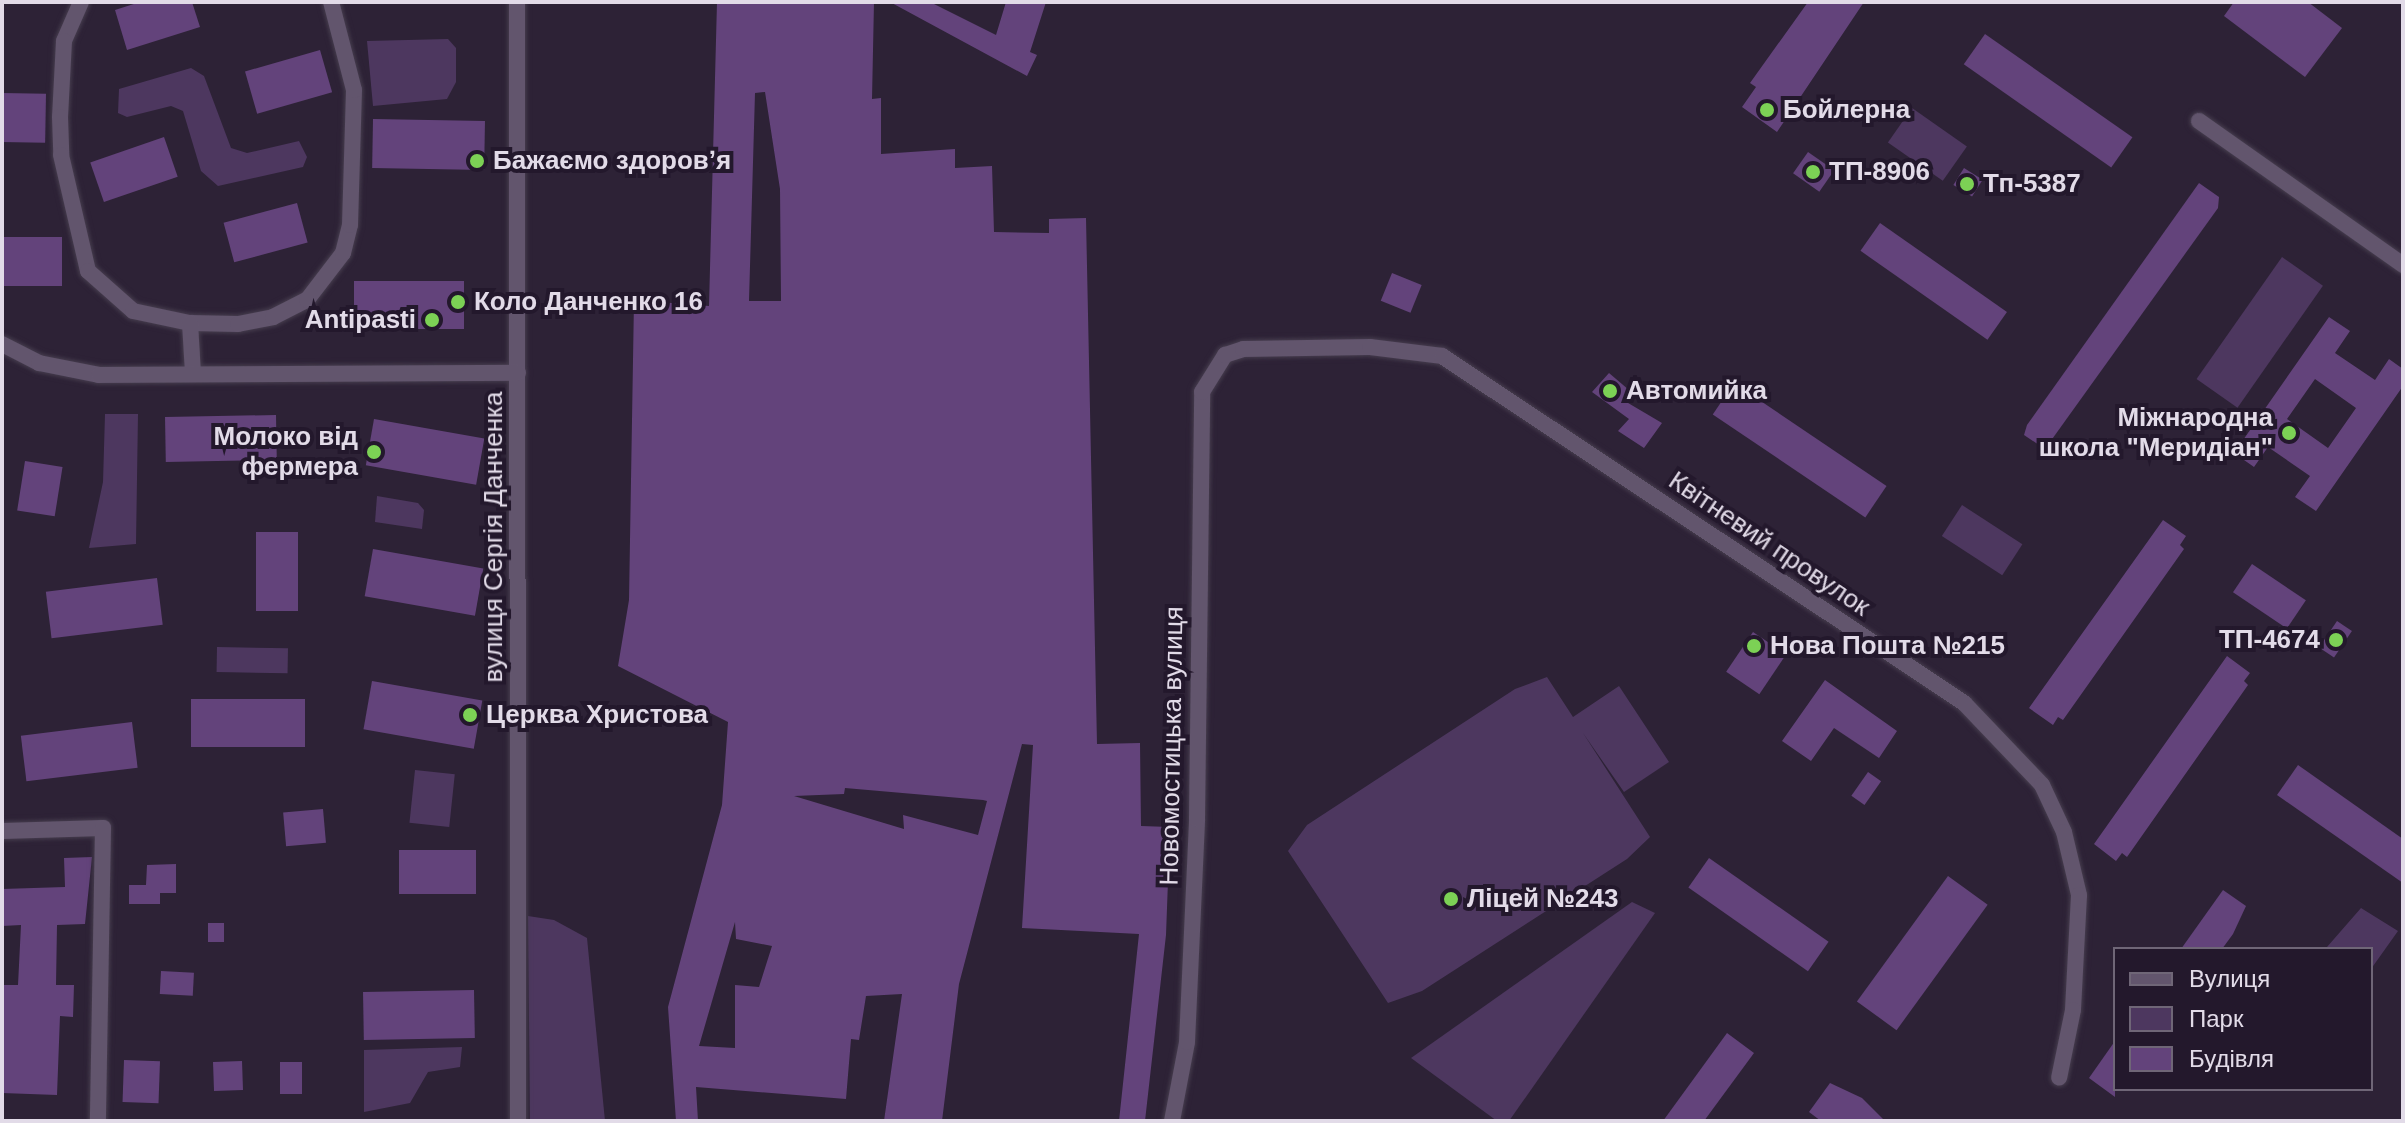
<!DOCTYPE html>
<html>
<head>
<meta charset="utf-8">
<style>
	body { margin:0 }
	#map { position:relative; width:2405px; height:1123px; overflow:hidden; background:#2d2236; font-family:Arial,sans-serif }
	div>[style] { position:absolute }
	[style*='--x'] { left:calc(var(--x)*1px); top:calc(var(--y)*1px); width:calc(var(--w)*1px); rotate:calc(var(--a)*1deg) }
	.green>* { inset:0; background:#4d375f; transform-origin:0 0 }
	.building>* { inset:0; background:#63437b; transform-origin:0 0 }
	.roads { filter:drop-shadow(0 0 2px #463d4e) drop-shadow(0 0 2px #463d4e) }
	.street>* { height:16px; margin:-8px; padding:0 8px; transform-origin:8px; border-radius:8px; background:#62556d }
	.dots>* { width:22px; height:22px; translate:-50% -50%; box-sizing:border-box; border:4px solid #23182c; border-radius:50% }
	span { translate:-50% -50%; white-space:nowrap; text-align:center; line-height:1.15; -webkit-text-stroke:8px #23182c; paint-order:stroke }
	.poi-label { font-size:26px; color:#e2dbe8; font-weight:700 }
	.left { translate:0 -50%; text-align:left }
	.right { translate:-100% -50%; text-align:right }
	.street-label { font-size:26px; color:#e2dbe8 }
	.frame { position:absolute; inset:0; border:4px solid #e2dbe8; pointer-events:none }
	.legend { position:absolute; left:2113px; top:947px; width:260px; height:144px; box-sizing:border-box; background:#23182c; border:2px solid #6f6677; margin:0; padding:10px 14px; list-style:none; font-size:24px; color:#e2dbe8 }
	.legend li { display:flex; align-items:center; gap:16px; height:40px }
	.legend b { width:40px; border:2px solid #6f6677 }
</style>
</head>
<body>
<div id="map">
	<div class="green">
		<div style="clip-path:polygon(448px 39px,456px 48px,456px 82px,447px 99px,373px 106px,367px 41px)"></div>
		<div style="clip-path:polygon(191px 68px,204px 76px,231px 148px,247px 153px,299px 141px,307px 157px,303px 167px,218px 186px,201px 171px,183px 111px,171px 106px,127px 117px,118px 113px,119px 89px)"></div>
		<div style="left:1912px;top:108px;width:67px;height:42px;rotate:35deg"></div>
		<div style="left:2282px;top:257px;width:50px;height:149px;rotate:35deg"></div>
		<div style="clip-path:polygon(105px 414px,138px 414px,136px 544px,89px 548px,103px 482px)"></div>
		<div style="clip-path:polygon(377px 496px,418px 503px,424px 510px,422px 529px,375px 522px)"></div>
		<div style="left:1962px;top:505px;width:72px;height:37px;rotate:33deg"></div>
		<div style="left:217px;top:647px;width:71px;height:25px;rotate:1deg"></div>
		<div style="clip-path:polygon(1547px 677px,1573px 717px,1619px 686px,1669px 762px,1624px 792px,1583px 733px,1650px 837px,1627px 859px,1422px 991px,1388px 1003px,1288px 851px,1307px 825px,1515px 689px)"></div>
		<div style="left:415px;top:770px;width:40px;height:53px;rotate:6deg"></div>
		<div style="clip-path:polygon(1632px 902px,1655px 913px,1509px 1121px,1497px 1121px,1411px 1058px)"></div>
		<div style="clip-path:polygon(2361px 908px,2398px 931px,2371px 969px,2371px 949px,2327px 947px)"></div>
		<div style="clip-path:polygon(528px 916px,554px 920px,587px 938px,605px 1121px,530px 1121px)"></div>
		<div style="clip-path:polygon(462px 1047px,460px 1067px,428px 1072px,410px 1103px,364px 1112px,364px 1050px)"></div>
	</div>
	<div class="building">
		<div style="clip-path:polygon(140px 2px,192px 2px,200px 27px,127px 50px,115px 10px)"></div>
		<div style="clip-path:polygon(evenodd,717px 2px,874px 2px,872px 99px,881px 98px,881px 154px,955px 149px,955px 168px,992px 166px,994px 232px,1049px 233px,1049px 219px,1086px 218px,1097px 744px,1140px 743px,1141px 826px,1170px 827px,1166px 935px,1145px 1121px,1119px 1121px,1139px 934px,1022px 928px,1033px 745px,1022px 744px,959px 984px,942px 1121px,884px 1121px,902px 994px,866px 996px,859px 1040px,851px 1039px,846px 1099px,696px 1087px,698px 1121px,676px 1121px,668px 1007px,722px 805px,728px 722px,618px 666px,629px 600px,634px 300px,709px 306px,717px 2px,765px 92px,780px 189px,781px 301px,749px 301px,755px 93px,765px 92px,717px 2px,845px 788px,983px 800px,987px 801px,978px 835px,903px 815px,904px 829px,794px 796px,844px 794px,845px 788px,717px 2px,735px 922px,736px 939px,772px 946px,759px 987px,735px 985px,735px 1048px,699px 1046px,735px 922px)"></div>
		<div style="clip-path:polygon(890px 2px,930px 2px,996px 35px,1006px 2px,1046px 2px,1030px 52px,1037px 55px,1027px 76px)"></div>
		<div style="clip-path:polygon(1808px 2px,1864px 2px,1777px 132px,1742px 107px,1756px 87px,1750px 83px)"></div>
		<div style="clip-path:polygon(2234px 2px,2308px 2px,2342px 28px,2305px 77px,2224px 16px)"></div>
		<div style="left:1985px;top:34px;width:180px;height:37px;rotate:35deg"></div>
		<div style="left:320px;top:50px;width:44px;height:78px;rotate:74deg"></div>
		<div style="left:2px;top:93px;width:44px;height:49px;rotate:1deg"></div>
		<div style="left:373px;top:119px;width:112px;height:49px;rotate:1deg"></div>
		<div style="left:164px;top:137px;width:42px;height:78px;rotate:71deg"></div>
		<div style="left:1808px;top:152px;width:32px;height:26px;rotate:35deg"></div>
		<div style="left:1964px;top:168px;width:22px;height:20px;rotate:32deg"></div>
		<div style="clip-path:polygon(2199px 183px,2219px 197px,2218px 208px,2045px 449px,2024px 435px,2027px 425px)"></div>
		<div style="left:297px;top:203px;width:41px;height:76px;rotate:75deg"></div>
		<div style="left:1880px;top:223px;width:155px;height:34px;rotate:35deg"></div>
		<div style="left:2px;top:237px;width:60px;height:49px"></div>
		<div style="left:1392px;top:273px;width:32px;height:30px;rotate:22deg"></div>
		<div style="left:464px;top:281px;width:48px;height:110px;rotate:90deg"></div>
		<div style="clip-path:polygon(evenodd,2329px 317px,2350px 331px,2335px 353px,2375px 380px,2389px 359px,2403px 369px,2403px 386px,2316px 511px,2295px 497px,2310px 476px,2268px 447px,2254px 467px,2234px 453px,2329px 317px,2315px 379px,2356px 408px,2328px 448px,2287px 419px,2315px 379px)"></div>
		<div style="clip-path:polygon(1609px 373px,1629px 390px,1623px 400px,1662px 423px,1644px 448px,1618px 431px,1629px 419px,1592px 392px)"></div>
		<div style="left:1734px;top:383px;width:184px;height:38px;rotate:34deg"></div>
		<div style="left:276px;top:415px;width:45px;height:111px;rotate:89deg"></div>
		<div style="left:374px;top:419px;width:112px;height:47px;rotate:10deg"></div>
		<div style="left:25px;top:461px;width:38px;height:50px;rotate:9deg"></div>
		<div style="clip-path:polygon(2163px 520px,2186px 536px,2180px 545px,2184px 549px,2063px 720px,2058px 717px,2053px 725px,2029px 708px)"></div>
		<div style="left:256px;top:532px;width:42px;height:79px"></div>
		<div style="left:373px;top:549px;width:112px;height:48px;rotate:10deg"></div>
		<div style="left:2252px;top:564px;width:65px;height:34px;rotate:34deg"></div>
		<div style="left:157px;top:578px;width:47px;height:112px;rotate:83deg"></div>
		<div style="left:2337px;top:621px;width:18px;height:32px;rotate:34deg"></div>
		<div style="left:1753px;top:632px;width:40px;height:48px;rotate:34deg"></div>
		<div style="clip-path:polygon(2227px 656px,2250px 673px,2244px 681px,2248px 685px,2127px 857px,2122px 853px,2116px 861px,2094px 844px)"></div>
		<div style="clip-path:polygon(1825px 680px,1897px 731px,1879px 758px,1834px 728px,1811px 761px,1782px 741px)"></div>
		<div style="left:372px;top:681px;width:112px;height:49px;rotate:10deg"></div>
		<div style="left:305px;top:699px;width:48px;height:114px;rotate:90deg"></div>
		<div style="left:132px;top:722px;width:46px;height:112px;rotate:83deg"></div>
		<div style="clip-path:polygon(2298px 765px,2403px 839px,2403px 883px,2277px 795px)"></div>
		<div style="left:1868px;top:772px;width:16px;height:29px;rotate:35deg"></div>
		<div style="left:323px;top:809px;width:34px;height:40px;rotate:85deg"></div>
		<div style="left:399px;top:850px;width:77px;height:44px"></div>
		<div style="clip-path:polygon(92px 857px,85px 924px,57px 925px,56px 985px,74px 985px,73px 1017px,60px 1016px,57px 1095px,2px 1093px,2px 985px,18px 985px,21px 925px,2px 926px,2px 889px,65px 887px,64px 858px)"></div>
		<div style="left:1709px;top:858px;width:146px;height:36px;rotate:35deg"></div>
		<div style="clip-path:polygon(176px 864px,176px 893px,160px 893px,160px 904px,129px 904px,129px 885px,146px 885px,147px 865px)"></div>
		<div style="left:1948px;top:876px;width:49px;height:155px;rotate:36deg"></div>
		<div style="clip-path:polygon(2223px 890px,2246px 906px,2233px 934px,2222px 949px,2181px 949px)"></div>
		<div style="left:208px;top:923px;width:16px;height:19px"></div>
		<div style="left:161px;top:971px;width:33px;height:23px;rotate:3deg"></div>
		<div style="left:474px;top:990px;width:48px;height:111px;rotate:89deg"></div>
		<div style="clip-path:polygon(1727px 1033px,1754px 1053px,1704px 1121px,1663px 1121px)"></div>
		<div style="clip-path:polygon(2115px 1041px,2115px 1097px,2089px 1078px)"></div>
		<div style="left:124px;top:1060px;width:36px;height:42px;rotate:2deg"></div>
		<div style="left:242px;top:1061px;width:29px;height:29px;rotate:88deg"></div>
		<div style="left:280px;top:1062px;width:22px;height:32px"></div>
		<div style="clip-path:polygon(1830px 1083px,1862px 1098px,1885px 1121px,1821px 1121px,1809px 1112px)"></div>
	</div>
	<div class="roads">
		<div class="street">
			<div style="--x:81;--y:2;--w:43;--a:113.6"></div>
			<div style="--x:64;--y:41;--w:76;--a:93"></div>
			<div style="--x:60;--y:117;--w:38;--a:88"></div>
			<div style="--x:61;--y:155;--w:119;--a:76.9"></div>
			<div style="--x:88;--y:271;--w:60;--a:41.6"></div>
			<div style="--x:133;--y:311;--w:58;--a:11.9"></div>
			<div style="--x:190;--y:323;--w:48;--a:1.2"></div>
			<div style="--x:238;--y:324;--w:36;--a:-11"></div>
			<div style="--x:273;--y:317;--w:38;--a:-27"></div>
			<div style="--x:307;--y:300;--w:59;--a:-52.5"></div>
			<div style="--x:343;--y:253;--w:29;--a:-76"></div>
			<div style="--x:350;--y:225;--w:135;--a:-88.3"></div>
			<div style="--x:354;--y:90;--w:91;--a:-104.6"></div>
			<div style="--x:517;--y:2;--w:1119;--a:89.95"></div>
			<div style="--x:2199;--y:121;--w:250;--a:35.2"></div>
			<div style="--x:190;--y:323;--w:50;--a:86.6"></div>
			<div style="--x:2;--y:344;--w:42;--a:27.2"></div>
			<div style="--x:39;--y:363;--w:61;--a:11.3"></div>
			<div style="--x:99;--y:375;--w:419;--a:-0.3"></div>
			<div style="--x:2;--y:831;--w:101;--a:-1.7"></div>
			<div style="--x:103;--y:828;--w:293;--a:91"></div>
			<div style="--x:1172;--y:1121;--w:80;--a:-79.2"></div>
			<div style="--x:1187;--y:1042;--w:223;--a:-87.4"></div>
			<div style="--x:1197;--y:819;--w:427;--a:-89.3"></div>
			<div style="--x:1202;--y:392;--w:44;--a:-58.1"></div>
			<div style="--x:1225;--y:355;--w:19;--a:-18"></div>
			<div style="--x:1243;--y:349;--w:127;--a:-0.9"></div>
			<div style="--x:1370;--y:347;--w:73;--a:7.1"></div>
			<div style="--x:1442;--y:356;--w:627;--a:33.61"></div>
			<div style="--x:1964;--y:703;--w:113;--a:46.4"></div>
			<div style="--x:2042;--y:785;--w:52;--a:64.9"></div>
			<div style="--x:2064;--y:832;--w:65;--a:76.6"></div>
			<div style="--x:2079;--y:895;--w:115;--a:93"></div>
			<div style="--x:2073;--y:1010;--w:69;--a:101.6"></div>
		</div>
	</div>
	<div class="dots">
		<div style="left:1767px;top:110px;background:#7cd155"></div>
		<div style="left:477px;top:161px;background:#7cd155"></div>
		<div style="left:1813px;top:172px;background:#7cd155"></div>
		<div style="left:1967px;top:184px;background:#7cd155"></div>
		<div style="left:458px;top:302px;background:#7cd155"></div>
		<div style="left:432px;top:320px;background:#7cd155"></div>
		<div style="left:1610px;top:391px;background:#7cd155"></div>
		<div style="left:2289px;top:433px;background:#7cd155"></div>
		<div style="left:374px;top:452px;background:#7cd155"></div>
		<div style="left:2336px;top:640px;background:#7cd155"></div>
		<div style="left:1754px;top:646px;background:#7cd155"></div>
		<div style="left:470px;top:715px;background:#7cd155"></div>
		<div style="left:1451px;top:899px;background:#7cd155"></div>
	</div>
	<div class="poi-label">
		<span class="left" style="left:1783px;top:110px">Бойлерна</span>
		<span class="left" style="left:493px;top:161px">Бажаємо здоровʼя</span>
		<span class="left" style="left:1829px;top:172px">ТП-8906</span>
		<span class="left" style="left:1983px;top:184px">Тп-5387</span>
		<span class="left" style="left:474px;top:302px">Коло Данченко 16</span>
		<span class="right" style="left:416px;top:320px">Antipasti</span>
		<span class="left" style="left:1626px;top:391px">Автомийка</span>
		<span class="right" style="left:2273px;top:433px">Міжнародна<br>школа "Меридіан"</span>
		<span class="right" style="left:358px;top:452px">Молоко від<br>фермера</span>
		<span class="right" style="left:2320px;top:640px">ТП-4674</span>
		<span class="left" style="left:1770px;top:646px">Нова Пошта №215</span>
		<span class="left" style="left:486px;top:715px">Церква Христова</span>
		<span class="left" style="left:1467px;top:899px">Ліцей №243</span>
	</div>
	<div class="street-label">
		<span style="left:494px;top:537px;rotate:-90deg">вулиця Сергія Данченка</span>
		<span style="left:1769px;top:544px;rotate:34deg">Квітневий провулок</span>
		<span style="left:1172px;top:746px;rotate:-89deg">Новомостицька вулиця</span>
	</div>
	<div class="frame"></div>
	<ul class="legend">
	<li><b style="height:10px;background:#62556d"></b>Вулиця</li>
	<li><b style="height:22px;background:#4d375f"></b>Парк</li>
	<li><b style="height:22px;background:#63437b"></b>Будівля</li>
	</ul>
</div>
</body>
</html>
